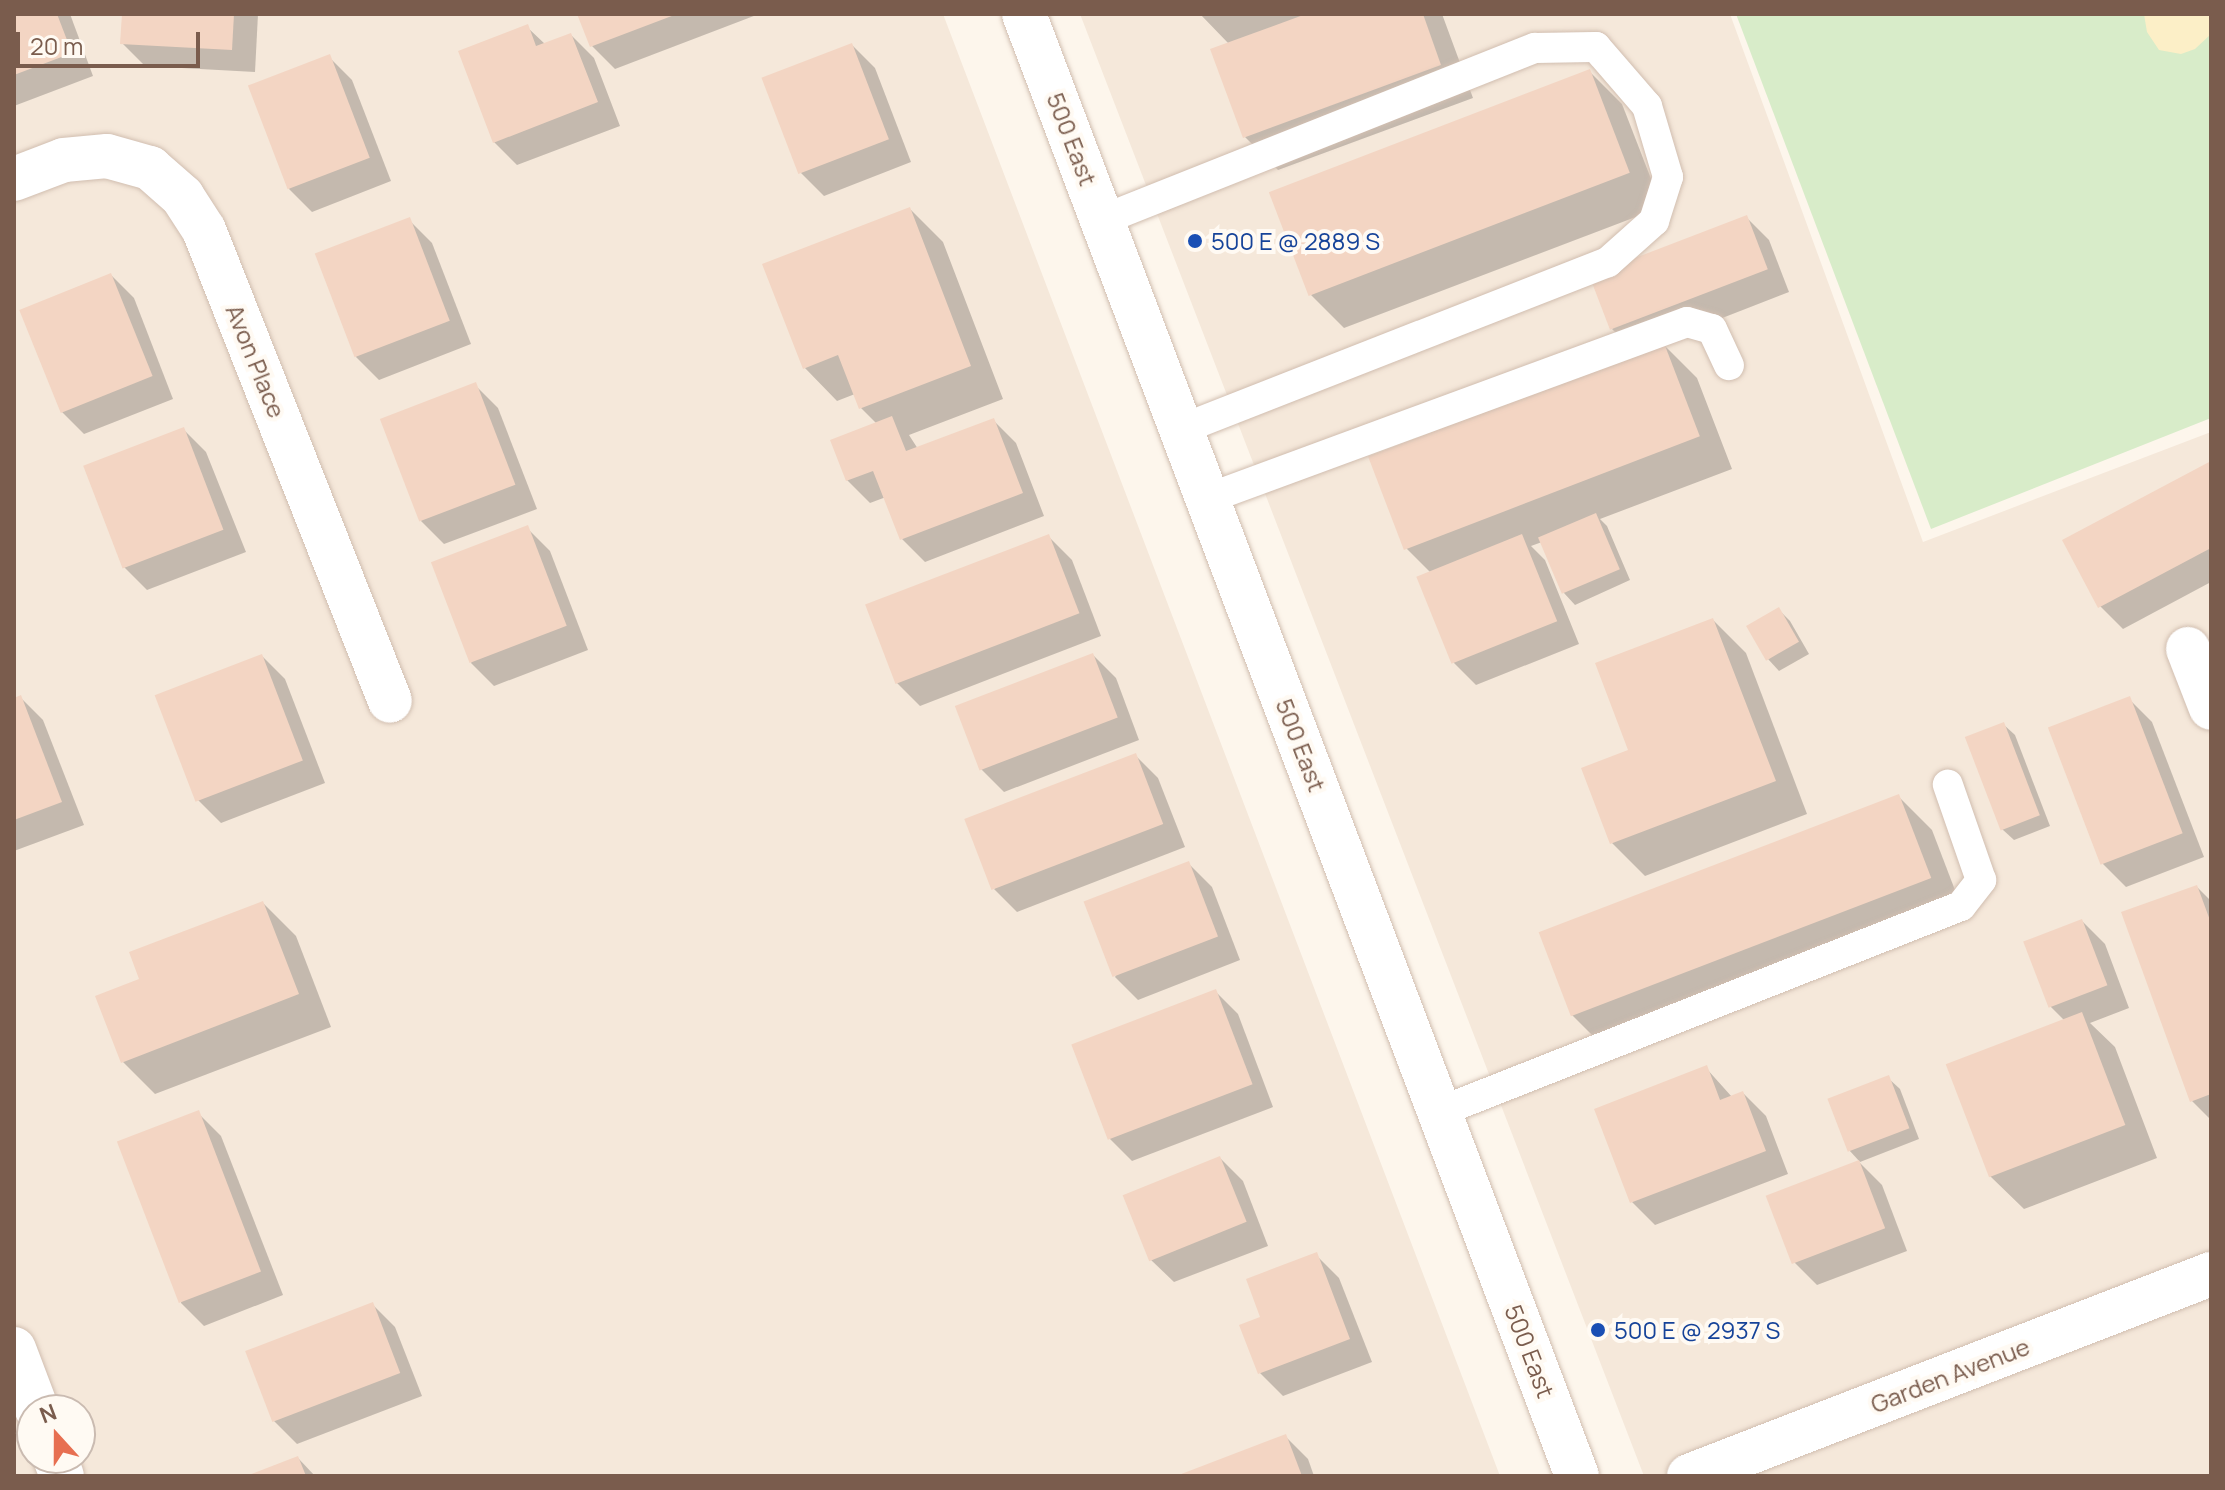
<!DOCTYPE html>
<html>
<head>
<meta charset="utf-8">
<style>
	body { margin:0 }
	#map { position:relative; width:2225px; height:1490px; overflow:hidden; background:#fdf6ec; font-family:Manrope,sans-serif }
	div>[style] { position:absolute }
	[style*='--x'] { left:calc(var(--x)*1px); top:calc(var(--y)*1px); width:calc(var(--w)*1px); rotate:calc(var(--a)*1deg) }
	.residential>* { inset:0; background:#f5e8da }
	.green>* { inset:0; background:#d8ecc9 }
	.sand>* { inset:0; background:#fcefc7 }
	.shadow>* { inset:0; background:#0003 }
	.building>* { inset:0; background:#f3d5c3; transform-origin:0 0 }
	.roads { filter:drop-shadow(0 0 2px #d1beb0) drop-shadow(0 0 2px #d1beb0) }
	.lane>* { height:30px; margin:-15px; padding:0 15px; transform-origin:15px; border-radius:15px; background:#fff }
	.street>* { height:44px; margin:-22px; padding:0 22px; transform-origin:22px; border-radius:22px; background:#fff }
	.secondary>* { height:44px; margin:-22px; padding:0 22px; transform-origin:22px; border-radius:22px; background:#fff }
	.dots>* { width:22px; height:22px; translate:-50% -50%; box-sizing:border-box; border:4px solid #fffaf3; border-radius:50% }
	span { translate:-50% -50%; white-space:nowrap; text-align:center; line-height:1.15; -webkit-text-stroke:8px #fffaf3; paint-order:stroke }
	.street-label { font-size:24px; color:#7a5c4d }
	.transit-label { font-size:24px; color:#164399 }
	.left { translate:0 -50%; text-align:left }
	.frame { position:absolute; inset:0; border:16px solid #7a5c4d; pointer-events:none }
	.north { position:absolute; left:16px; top:1394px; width:80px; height:80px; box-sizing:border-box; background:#fffaf3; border:2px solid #cabbb1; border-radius:50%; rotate:339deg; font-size:22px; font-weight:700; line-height:32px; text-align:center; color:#7a5c4d }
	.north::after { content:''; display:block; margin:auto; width:28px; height:36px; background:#e76f51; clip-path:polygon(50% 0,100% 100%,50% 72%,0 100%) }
	.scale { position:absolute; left:16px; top:32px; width:184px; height:36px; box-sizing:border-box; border:4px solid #7a5c4d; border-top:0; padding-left:10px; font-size:24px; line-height:28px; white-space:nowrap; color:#7a5c4d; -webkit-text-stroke:6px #fffaf3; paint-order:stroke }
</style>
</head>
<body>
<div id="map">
	<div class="residential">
		<div style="clip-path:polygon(evenodd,14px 14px,943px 14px,1500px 1476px,14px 1476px,14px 14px,32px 1410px,80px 1410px,80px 1458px,32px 1458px,32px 1410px)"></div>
		<div style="clip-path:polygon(1080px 14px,1730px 14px,1923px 542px,2211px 432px,2211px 1476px,1644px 1476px)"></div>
	</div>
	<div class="green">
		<div style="clip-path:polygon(1736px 14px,2211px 14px,2211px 418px,1931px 529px)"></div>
	</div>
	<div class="sand">
		<div style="clip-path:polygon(2144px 14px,2211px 14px,2211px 34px,2195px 49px,2181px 54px,2159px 50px,2147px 32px)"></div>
	</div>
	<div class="shadow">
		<div style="clip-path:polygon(14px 14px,70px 14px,93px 76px,14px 106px)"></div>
		<div style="clip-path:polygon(124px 14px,258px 14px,255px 72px,145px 66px,122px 43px)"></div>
		<div style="clip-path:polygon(579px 14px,759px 14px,615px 69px,592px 46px)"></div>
		<div style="clip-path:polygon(1200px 14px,1442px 14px,1473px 98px,1278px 170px,1245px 137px,1229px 44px)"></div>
		<div style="clip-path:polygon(527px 27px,546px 45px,571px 35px,594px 58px,620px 126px,517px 165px,494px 142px)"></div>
		<div style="clip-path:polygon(852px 45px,875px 68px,911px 162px,824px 196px,801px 173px)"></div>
		<div style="clip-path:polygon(329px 57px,352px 80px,391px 181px,312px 212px,289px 189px)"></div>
		<div style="clip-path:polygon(1589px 71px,1622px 104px,1662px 207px,1344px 328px,1311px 295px)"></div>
		<div style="clip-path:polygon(910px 209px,943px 242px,1003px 399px,909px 435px,918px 449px,993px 420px,1016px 443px,1044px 516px,925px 562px,902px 539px,886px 497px,870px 503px,847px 480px,877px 424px,861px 408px,855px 394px,837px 401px,804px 367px)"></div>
		<div style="clip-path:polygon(1746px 217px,1769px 240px,1789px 292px,1635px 352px,1612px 329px)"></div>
		<div style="clip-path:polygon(409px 220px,432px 243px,471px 344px,379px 380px,356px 357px)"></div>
		<div style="clip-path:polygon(111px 275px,134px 298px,173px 399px,84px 434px,61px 411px)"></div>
		<div style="clip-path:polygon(1664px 345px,1697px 378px,1732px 469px,1600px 519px,1607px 526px,1630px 580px,1575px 605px,1564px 593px,1542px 542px,1531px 546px,1545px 560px,1579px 644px,1476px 685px,1453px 662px,1419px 578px,1431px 573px,1406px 548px)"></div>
		<div style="clip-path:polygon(475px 385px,498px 408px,537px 509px,444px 544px,421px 521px)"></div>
		<div style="clip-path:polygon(183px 429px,206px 452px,246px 552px,147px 590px,124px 567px,86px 468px)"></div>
		<div style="clip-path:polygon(2211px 464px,2211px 582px,2123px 629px,2100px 606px)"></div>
		<div style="clip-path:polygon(527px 528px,550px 551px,588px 650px,494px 686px,471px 663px)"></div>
		<div style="clip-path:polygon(1049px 537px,1072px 560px,1101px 636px,920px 706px,897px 683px)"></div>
		<div style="clip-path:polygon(1779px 610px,1790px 621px,1809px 654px,1779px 671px,1768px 659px)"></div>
		<div style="clip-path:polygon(1713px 620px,1746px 653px,1807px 814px,1645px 876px,1612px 843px,1631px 751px)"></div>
		<div style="clip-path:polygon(1093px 655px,1116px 678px,1139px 740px,1004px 792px,981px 769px)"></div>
		<div style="clip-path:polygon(262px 656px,285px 679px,325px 783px,221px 823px,198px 800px)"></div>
		<div style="clip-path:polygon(20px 697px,43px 720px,84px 825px,14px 851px,14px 700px)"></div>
		<div style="clip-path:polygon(2129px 699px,2152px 722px,2204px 857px,2126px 887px,2103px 864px)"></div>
		<div style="clip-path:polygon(2003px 724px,2015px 735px,2050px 826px,2014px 840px,2002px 829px)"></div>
		<div style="clip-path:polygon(1135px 755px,1158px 778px,1185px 847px,1017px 912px,994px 889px)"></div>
		<div style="clip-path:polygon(1899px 797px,1932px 830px,1963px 911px,1605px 1048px,1572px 1015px)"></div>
		<div style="clip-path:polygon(1189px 864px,1212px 887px,1240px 960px,1138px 1000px,1115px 977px)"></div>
		<div style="clip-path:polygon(2197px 887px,2211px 901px,2211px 1120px,2192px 1101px)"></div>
		<div style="clip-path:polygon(263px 903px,296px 936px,331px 1027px,155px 1094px,122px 1061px,142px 980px)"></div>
		<div style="clip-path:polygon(2082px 921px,2105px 944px,2129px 1008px,2090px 1023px,2115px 1047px,2157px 1158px,2024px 1209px,1990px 1176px,2065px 1021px,2050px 1006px)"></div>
		<div style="clip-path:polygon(1215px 991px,1238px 1014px,1273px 1107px,1132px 1161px,1109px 1138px)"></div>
		<div style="clip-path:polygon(1706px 1068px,1732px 1097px,1743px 1093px,1766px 1116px,1788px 1174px,1655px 1225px,1632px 1202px)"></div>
		<div style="clip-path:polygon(1888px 1078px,1900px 1089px,1919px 1139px,1860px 1162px,1849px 1150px,1830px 1100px)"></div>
		<div style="clip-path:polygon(198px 1113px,221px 1136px,283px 1295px,204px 1326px,181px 1303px)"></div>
		<div style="clip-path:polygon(1220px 1158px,1243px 1181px,1268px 1246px,1174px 1282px,1150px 1259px)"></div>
		<div style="clip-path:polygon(1859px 1162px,1882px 1185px,1907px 1251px,1817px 1285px,1794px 1262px)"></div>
		<div style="clip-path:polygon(1316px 1255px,1339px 1278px,1372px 1362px,1283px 1396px,1260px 1373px,1263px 1318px)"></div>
		<div style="clip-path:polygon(372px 1304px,395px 1327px,422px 1396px,297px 1444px,274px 1421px)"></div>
		<div style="clip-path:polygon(1285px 1436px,1308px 1459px,1314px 1476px,1181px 1476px)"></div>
		<div style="clip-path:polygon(298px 1458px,315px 1476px,251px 1476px)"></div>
	</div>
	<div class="building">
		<div style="clip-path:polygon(14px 14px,57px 14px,72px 53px,14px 75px)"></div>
		<div style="clip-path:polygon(122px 14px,234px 14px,232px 50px,120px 44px)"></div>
		<div style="clip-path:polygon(577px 14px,677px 14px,590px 47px)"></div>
		<div style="clip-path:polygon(1306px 14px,1423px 14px,1441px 65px,1243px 138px,1210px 49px)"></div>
		<div style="clip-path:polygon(528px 24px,536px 46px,571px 33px,598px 102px,493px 143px,458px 51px)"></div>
		<div style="left:852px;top:43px;width:103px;height:97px;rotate:69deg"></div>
		<div style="left:330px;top:54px;width:111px;height:88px;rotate:69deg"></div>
		<div style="left:1590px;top:69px;width:111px;height:344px;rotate:69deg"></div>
		<div style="clip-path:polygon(910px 207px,971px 366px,859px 409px,838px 355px,803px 369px,762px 264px)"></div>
		<div style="left:1747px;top:215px;width:58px;height:169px;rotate:69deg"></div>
		<div style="left:410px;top:217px;width:111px;height:102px;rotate:69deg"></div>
		<div style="left:111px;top:273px;width:111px;height:99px;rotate:68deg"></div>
		<div style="left:1664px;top:343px;width:100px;height:317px;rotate:69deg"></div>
		<div style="left:476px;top:382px;width:110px;height:103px;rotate:69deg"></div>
		<div style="clip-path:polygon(892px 416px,906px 451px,994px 418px,1023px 493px,900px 540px,873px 471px,846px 481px,830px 440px)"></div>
		<div style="left:184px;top:427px;width:110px;height:108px;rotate:69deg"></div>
		<div style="clip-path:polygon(2211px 461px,2211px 548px,2098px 608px,2062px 540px)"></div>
		<div style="left:1596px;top:513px;width:61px;height:63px;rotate:67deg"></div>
		<div style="left:528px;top:525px;width:108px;height:104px;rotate:69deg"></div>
		<div style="left:1049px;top:534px;width:85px;height:197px;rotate:69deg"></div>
		<div style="left:1522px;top:534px;width:94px;height:114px;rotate:68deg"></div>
		<div style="left:1779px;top:607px;width:40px;height:38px;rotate:60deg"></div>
		<div style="clip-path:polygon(1713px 618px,1776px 781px,1610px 844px,1581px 768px,1628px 750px,1595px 663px)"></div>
		<div style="left:1093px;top:653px;width:69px;height:148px;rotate:69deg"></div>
		<div style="left:262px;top:654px;width:114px;height:115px;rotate:69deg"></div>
		<div style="clip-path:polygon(21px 695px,62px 802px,14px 820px,14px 698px)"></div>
		<div style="left:2130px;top:696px;width:147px;height:88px;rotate:69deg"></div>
		<div style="left:2004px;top:722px;width:100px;height:42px;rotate:69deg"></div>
		<div style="left:1136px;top:753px;width:76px;height:184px;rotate:69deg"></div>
		<div style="left:1899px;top:794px;width:90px;height:386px;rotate:69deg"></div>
		<div style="left:1189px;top:861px;width:81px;height:113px;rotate:69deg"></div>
		<div style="clip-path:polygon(2197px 885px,2211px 923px,2211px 1094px,2190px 1102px,2121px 912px)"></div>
		<div style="clip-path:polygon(263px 901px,299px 994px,121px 1063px,95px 996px,139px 979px,129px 952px)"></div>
		<div style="left:2082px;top:919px;width:71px;height:63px;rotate:69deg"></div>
		<div style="left:1216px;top:989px;width:102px;height:155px;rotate:69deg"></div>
		<div style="left:2082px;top:1012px;width:121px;height:146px;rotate:69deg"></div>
		<div style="clip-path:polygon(1707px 1065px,1720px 1100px,1743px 1091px,1766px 1151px,1630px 1203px,1594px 1109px)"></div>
		<div style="left:1889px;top:1075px;width:57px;height:66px;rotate:69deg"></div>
		<div style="left:199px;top:1110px;width:173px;height:88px;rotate:69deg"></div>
		<div style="left:1220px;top:1156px;width:71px;height:105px;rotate:68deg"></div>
		<div style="left:1859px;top:1160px;width:73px;height:100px;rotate:69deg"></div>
		<div style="clip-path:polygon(1317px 1252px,1350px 1339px,1258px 1374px,1239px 1325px,1260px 1317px,1246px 1279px)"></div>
		<div style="left:373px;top:1302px;width:76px;height:137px;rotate:69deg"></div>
		<div style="clip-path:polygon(1286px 1434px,1302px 1476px,1176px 1476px)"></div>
		<div style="clip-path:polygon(298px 1456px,306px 1476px,246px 1476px)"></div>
	</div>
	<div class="roads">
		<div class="lane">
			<div style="--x:1102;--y:220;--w:466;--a:-21.7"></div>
			<div style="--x:1535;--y:48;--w:61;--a:-0.9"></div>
			<div style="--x:1596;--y:47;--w:78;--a:49.2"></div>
			<div style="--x:1647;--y:106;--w:74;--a:73.5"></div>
			<div style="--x:1668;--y:177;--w:46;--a:107.7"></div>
			<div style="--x:1654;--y:221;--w:62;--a:138.3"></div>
			<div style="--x:1608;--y:262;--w:458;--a:158.6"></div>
			<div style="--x:1209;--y:498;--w:509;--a:-20.21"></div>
			<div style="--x:1687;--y:322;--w:26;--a:16"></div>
			<div style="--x:1712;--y:329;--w:40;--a:65"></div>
			<div style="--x:1439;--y:1112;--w:561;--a:-21.54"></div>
			<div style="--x:1961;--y:906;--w:33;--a:-52"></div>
			<div style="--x:1981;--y:880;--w:101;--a:-109.2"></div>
		</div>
		<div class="street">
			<div style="--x:14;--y:179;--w:53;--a:-20.8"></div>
			<div style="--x:64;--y:160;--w:43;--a:-5.3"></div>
			<div style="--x:107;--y:156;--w:45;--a:15.6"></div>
			<div style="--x:150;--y:168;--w:43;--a:41.2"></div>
			<div style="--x:182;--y:196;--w:40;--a:57.1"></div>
			<div style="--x:204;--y:230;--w:506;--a:68.45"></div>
			<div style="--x:2188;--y:649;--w:63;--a:68.7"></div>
			<div style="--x:14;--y:1349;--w:65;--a:69.3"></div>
			<div style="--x:55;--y:1458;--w:19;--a:69"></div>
			<div style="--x:1689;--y:1476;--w:560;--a:-21.16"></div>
		</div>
		<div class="secondary">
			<div style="--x:1024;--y:14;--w:1563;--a:69.28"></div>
		</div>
	</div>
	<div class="dots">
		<div style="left:1195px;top:241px;background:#1a4fb4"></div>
		<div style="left:1598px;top:1330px;background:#1a4fb4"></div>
	</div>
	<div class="street-label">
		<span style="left:1072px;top:139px;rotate:69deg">500 East</span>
		<span style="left:256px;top:361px;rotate:68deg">Avon Place</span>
		<span style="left:1301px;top:745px;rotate:69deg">500 East</span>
		<span style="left:1530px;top:1351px;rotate:69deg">500 East</span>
		<span style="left:1950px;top:1375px;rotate:-21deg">Garden Avenue</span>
	</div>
	<div class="transit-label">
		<span class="left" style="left:1211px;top:241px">500 E @ 2889 S</span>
		<span class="left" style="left:1614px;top:1330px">500 E @ 2937 S</span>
	</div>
	<div class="frame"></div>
	<div class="north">N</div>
	<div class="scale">20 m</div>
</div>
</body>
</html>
